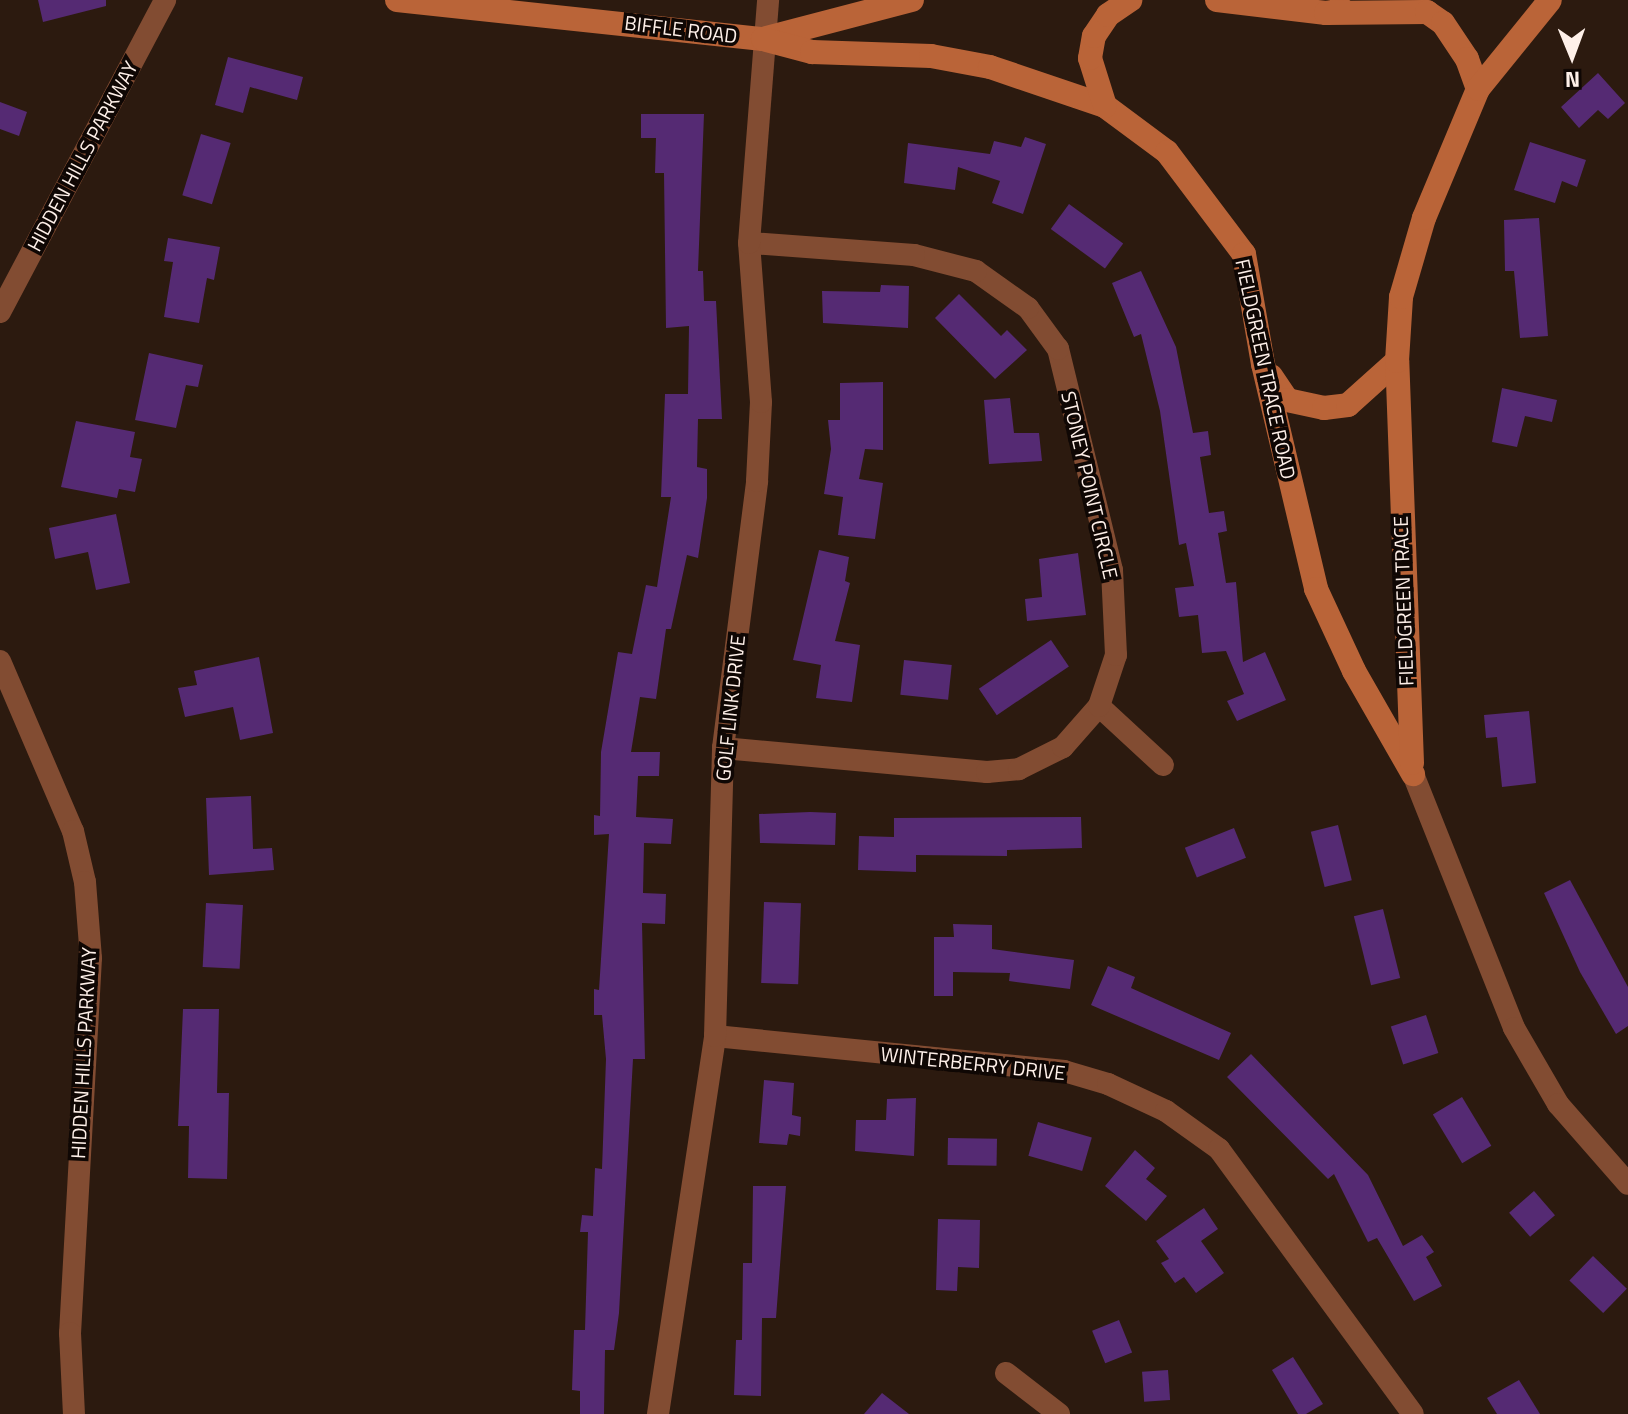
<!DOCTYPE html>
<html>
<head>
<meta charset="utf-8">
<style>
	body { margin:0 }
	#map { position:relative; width:1628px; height:1414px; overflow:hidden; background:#2c1a0f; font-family:"Titillium Web",sans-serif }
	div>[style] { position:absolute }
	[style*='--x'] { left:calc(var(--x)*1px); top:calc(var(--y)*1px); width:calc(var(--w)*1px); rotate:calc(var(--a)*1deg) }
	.building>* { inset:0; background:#552a73; transform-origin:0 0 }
	.street>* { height:22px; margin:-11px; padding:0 11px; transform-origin:11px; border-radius:11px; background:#824c32 }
	.secondary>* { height:24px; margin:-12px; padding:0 12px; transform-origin:12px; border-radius:12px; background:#ba6438 }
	span { translate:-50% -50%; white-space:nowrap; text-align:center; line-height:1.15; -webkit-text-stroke:7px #0f0704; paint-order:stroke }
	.street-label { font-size:20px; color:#fef0e9 }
	.north { position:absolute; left:1532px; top:16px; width:80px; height:80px; -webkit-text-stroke:6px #0f0704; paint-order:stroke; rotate:179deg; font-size:22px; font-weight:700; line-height:32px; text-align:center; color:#fef0e9 }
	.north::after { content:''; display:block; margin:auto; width:28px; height:36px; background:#fef0e9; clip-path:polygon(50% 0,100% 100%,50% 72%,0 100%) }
</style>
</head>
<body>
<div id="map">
	<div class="building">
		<div style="clip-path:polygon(38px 0,106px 0,106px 6px,43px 22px)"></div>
		<div style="clip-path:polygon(228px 57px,303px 77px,297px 100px,250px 87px,243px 113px,215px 105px)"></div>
		<div style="clip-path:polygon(1598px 73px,1625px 103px,1608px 119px,1598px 110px,1579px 128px,1561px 107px)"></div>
		<div style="clip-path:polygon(0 102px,27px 112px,19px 136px,0 129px)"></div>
		<div style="clip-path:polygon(641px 114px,704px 114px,698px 271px,703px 271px,704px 301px,716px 301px,722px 419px,698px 419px,697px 467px,707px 469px,707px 498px,698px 558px,687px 555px,671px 629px,666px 629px,656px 699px,640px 697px,631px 752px,660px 752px,659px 776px,638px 776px,636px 817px,673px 819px,671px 844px,644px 843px,643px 893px,666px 894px,665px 924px,642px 923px,645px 1059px,633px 1059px,619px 1313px,614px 1350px,605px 1350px,604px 1414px,580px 1414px,580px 1391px,572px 1390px,574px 1330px,585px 1330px,588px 1232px,580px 1232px,582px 1215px,593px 1216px,595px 1168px,602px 1169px,606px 1059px,602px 1015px,594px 1015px,594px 989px,599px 990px,609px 834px,594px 835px,594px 815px,600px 816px,601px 752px,618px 652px,632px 654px,646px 585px,657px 587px,671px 497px,661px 497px,665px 394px,688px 394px,689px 326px,666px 328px,664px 173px,655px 173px,656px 138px,641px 138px)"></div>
		<div style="left:201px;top:134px;width:31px;height:64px;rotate:17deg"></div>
		<div style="clip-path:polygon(1025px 137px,1046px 144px,1023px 214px,992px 203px,1000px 181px,958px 167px,955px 190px,904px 183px,908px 143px,990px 154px,994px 141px,1021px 147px)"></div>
		<div style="clip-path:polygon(1530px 142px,1586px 160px,1577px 187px,1562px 181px,1555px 203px,1514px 190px)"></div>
		<div style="left:1069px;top:204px;width:67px;height:31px;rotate:36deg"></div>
		<div style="clip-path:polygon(1539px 218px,1548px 336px,1520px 338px,1514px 271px,1505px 271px,1504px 220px)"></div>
		<div style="clip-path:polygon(168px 238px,220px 247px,214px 280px,207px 278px,199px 323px,164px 317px,173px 262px,164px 261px)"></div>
		<div style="clip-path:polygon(1141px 271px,1176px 347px,1193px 433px,1208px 431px,1211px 455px,1200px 457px,1209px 513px,1224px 511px,1227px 531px,1218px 533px,1226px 583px,1236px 582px,1243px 662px,1265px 652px,1286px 700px,1237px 721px,1227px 701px,1244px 694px,1226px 651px,1202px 653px,1198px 615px,1179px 617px,1175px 588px,1194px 586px,1186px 543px,1179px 545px,1160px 411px,1141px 334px,1134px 337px,1112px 283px)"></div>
		<div style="clip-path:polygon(881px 285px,909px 286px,908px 328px,823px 323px,822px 291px,880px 292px)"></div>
		<div style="clip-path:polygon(959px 294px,1001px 336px,1007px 330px,1027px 350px,995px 379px,935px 318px)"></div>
		<div style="clip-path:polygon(149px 353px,203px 365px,198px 387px,186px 385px,176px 428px,135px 420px)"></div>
		<div style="clip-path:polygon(883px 382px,883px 450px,865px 449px,859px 479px,883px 483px,875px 539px,838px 535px,843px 497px,824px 494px,831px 449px,828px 420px,840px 420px,840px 383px)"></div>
		<div style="clip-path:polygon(1502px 388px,1557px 400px,1552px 422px,1525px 416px,1517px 447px,1492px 442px)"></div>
		<div style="clip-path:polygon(1010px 398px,1014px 433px,1039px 433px,1042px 461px,989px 464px,984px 400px)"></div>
		<div style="clip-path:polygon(76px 421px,135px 432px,130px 457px,142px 459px,135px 492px,119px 489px,117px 498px,61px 487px)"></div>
		<div style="clip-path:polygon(116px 514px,130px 583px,96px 590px,88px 552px,55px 559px,49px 528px)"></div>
		<div style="clip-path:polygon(819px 550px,849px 557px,845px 581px,850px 583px,835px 641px,860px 645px,852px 702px,816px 698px,821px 665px,793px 660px)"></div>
		<div style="clip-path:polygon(1078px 553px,1086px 615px,1027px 621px,1025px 599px,1042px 597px,1039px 559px)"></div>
		<div style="left:1051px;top:640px;width:32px;height:87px;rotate:56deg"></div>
		<div style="clip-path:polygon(259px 657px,273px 733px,240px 740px,233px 707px,185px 717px,178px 688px,197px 685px,194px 671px)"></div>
		<div style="left:904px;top:660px;width:48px;height:35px;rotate:6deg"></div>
		<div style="clip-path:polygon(1529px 711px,1536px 783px,1502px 787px,1497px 737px,1486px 738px,1484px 715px)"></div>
		<div style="clip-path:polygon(251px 796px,253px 849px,272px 848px,274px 870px,209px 875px,206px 798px)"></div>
		<div style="clip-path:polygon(810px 812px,836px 813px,835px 845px,760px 843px,759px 814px)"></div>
		<div style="clip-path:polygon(1081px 817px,1082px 848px,1007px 850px,1007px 856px,916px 855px,916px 872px,858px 870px,859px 836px,894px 837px,894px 818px)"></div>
		<div style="left:1338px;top:825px;width:57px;height:28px;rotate:76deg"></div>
		<div style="left:1234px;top:828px;width:32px;height:53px;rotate:68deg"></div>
		<div style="clip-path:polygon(1570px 880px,1628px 987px,1628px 1026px,1616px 1034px,1580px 972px,1544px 893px)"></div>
		<div style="left:764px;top:902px;width:37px;height:81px;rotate:2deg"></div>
		<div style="left:206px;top:903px;width:37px;height:64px;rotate:3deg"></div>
		<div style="left:1383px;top:909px;width:71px;height:30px;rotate:76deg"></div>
		<div style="clip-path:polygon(953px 924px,992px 925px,992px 949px,1074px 960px,1070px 989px,1009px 981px,1010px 973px,953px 972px,953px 996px,934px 996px,934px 937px,954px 937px)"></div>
		<div style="clip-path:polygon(1108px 966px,1135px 977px,1131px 988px,1231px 1033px,1219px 1060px,1091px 1005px)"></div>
		<div style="clip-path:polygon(183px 1009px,219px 1009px,217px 1093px,229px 1093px,227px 1179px,188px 1178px,189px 1126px,178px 1126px)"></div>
		<div style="left:1426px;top:1015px;width:40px;height:37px;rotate:72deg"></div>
		<div style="clip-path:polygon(1251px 1054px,1368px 1175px,1403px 1246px,1422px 1235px,1434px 1252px,1426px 1257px,1442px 1286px,1414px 1301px,1377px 1238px,1368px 1242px,1334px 1174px,1328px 1179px,1227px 1077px)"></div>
		<div style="clip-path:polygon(764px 1080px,794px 1083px,792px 1115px,801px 1117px,800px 1136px,789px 1134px,787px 1145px,759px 1143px)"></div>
		<div style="left:1462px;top:1097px;width:57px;height:34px;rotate:59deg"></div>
		<div style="clip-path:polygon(916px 1098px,914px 1156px,855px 1151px,856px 1120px,886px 1120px,887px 1099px)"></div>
		<div style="left:1038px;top:1122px;width:56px;height:35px;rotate:16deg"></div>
		<div style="left:948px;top:1138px;width:49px;height:27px;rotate:1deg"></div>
		<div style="clip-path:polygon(1135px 1150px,1155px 1168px,1146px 1179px,1167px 1196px,1146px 1221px,1105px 1186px)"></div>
		<div style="clip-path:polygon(753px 1186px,786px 1186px,776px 1318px,762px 1318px,761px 1396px,734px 1395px,736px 1340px,742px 1340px,743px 1263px,752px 1263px)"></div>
		<div style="left:1534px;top:1191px;width:32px;height:33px;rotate:49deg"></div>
		<div style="clip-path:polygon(1204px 1208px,1218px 1229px,1201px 1241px,1224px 1273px,1196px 1293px,1184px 1277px,1175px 1283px,1161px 1263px,1169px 1259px,1156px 1241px)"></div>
		<div style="clip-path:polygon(938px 1219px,980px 1220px,979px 1268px,958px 1267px,957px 1291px,936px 1290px)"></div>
		<div style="left:1593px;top:1256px;width:47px;height:34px;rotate:44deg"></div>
		<div style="left:1119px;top:1320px;width:35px;height:29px;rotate:68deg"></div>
		<div style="clip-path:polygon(1293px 1357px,1323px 1404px,1306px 1414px,1298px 1414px,1272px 1370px)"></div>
		<div style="left:1168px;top:1370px;width:30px;height:26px;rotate:86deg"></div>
		<div style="clip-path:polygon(1519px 1380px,1540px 1414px,1497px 1414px,1487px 1398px)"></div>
		<div style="clip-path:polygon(882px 1393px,909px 1414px,864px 1414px)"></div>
	</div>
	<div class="street">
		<div style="--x:0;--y:312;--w:353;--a:-62.1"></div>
		<div style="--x:0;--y:661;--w:185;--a:66.8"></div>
		<div style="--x:73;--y:831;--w:52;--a:76.8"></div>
		<div style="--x:85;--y:882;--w:76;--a:85.5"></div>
		<div style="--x:91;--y:958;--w:376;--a:93.2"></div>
		<div style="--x:70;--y:1333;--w:81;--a:87.2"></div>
		<div style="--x:1099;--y:706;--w:87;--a:42.7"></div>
		<div style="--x:723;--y:748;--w:265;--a:5.2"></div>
		<div style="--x:987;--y:772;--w:32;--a:-5"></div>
		<div style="--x:1019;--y:769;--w:49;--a:-26.6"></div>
		<div style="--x:1063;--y:747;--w:55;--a:-48.7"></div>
		<div style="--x:1099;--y:706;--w:54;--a:-71.6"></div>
		<div style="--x:1116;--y:655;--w:85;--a:-92.7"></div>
		<div style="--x:1112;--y:570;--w:228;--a:-103.7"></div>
		<div style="--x:1058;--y:349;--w:51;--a:-126.2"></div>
		<div style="--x:1028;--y:308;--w:64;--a:-144.6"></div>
		<div style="--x:976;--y:271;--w:64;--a:-165.5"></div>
		<div style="--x:914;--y:255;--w:165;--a:-175.8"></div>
		<div style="--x:1413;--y:774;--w:273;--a:68.3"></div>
		<div style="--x:1514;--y:1028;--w:88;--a:59.9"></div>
		<div style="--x:1558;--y:1104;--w:106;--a:48.8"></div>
		<div style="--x:715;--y:1036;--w:351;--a:5.7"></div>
		<div style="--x:1064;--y:1071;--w:46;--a:16.5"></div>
		<div style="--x:1108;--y:1084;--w:64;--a:25"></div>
		<div style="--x:1166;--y:1111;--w:65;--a:35.6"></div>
		<div style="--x:1219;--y:1149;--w:328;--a:53.8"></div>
		<div style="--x:1006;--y:1373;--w:67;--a:37.7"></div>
		<div style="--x:658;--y:1414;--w:382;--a:-81.4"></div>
		<div style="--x:715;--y:1036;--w:288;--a:-88.4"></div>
		<div style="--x:723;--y:748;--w:269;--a:-82.7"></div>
		<div style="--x:757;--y:481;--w:79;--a:-87.1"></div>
		<div style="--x:761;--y:402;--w:159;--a:-94.3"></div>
		<div style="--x:749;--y:243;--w:244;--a:-85.5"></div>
	</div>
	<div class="secondary">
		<div style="--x:397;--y:0;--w:368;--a:6.1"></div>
		<div style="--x:763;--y:39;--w:154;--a:-14.7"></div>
		<div style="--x:1217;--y:0;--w:110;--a:6.8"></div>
		<div style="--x:1326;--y:13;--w:17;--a:-10"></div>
		<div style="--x:1326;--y:13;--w:101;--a:-0.6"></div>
		<div style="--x:1427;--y:12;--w:19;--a:35"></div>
		<div style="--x:1443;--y:23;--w:43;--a:56.3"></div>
		<div style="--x:1467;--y:59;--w:32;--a:70"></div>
		<div style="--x:763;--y:39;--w:51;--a:14.9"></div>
		<div style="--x:812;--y:52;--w:119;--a:1.9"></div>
		<div style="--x:931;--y:56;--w:60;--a:10.6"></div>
		<div style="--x:990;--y:67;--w:121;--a:18.7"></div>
		<div style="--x:1105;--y:106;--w:77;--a:36.6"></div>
		<div style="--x:1167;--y:152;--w:128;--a:53"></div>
		<div style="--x:1244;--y:254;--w:112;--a:80.2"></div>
		<div style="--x:1263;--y:364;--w:231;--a:76.7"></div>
		<div style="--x:1316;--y:589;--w:90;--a:65.1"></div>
		<div style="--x:1354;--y:671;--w:119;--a:60.2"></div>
		<div style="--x:1105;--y:106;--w:50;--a:-107.4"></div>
		<div style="--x:1090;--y:58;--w:22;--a:-80"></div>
		<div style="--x:1094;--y:36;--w:25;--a:-56"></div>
		<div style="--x:1108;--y:15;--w:27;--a:-34"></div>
		<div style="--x:1271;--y:376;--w:29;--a:56"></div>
		<div style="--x:1287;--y:400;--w:38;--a:12"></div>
		<div style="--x:1324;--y:408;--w:24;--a:-7"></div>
		<div style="--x:1348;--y:405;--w:66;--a:-41.9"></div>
		<div style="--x:1412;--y:763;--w:402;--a:-92.1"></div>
		<div style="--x:1397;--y:361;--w:64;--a:-86.4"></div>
		<div style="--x:1401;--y:297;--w:82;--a:-73.8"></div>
		<div style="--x:1424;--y:218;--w:140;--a:-67.3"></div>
		<div style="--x:1478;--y:89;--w:114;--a:-51"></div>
	</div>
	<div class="street-label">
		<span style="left:681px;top:29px;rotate:7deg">BIFFLE ROAD</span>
		<span style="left:82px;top:156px;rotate:-62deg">HIDDEN HILLS PARKWAY</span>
		<span style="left:1266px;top:369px;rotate:78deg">FIELDGREEN TRACE ROAD</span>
		<span style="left:1090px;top:485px;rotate:77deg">STONEY POINT CIRCLE</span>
		<span style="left:1403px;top:601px;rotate:-92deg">FIELDGREEN TRACE</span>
		<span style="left:730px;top:708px;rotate:-84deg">GOLF LINK DRIVE</span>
		<span style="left:83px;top:1053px;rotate:-87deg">HIDDEN HILLS PARKWAY</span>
		<span style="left:973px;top:1063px;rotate:6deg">WINTERBERRY DRIVE</span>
	</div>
	<div class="north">N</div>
</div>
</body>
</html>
